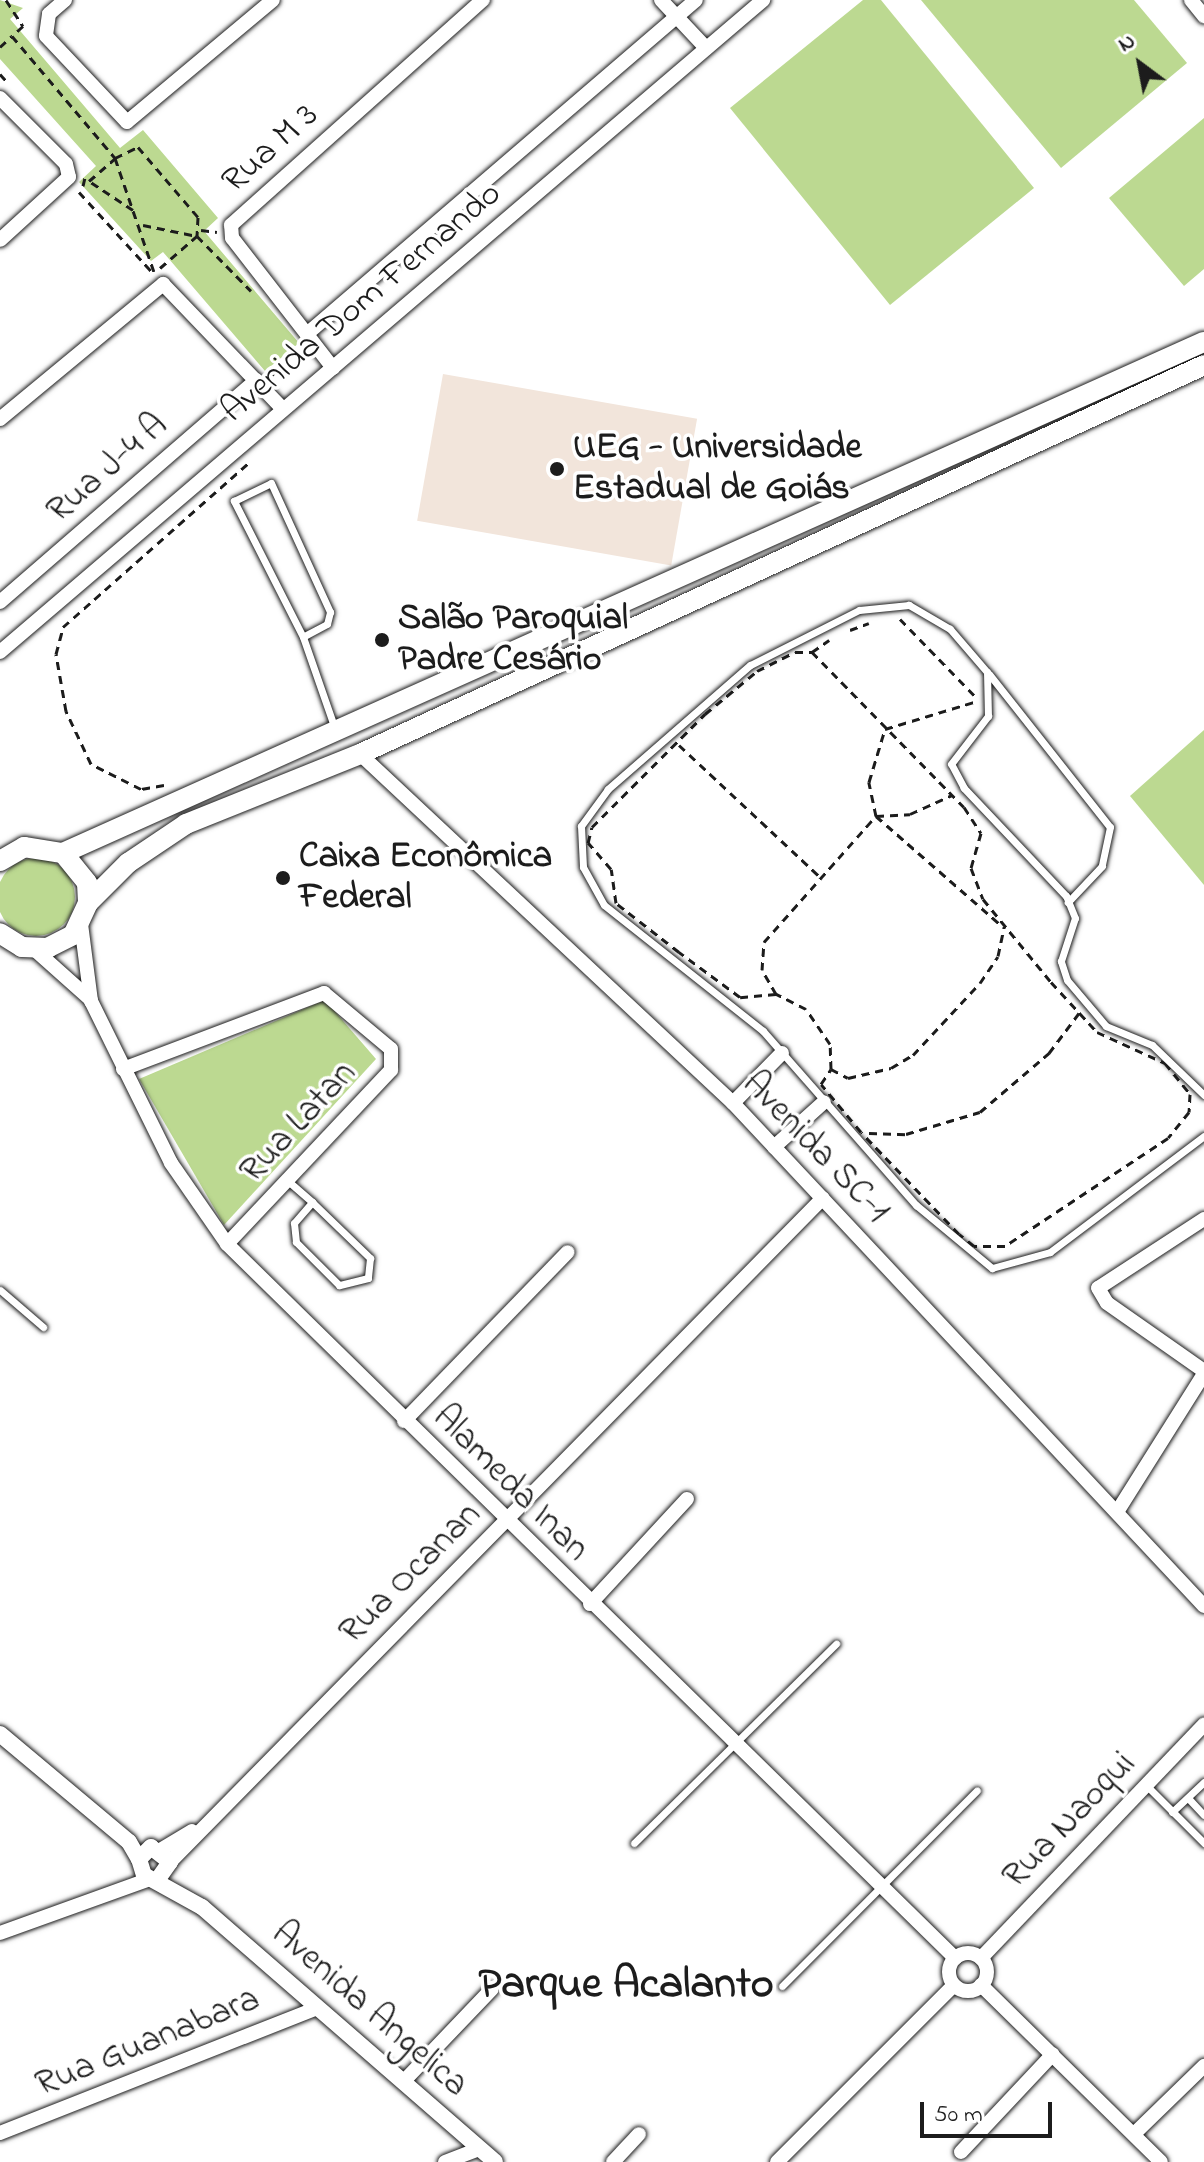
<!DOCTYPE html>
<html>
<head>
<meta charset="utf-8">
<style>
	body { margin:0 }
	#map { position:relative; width:1204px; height:2162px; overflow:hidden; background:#fff; font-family:"Indie Flower",sans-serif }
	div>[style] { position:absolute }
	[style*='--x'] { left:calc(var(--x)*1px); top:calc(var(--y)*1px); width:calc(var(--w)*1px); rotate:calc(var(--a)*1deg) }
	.built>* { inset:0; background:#f2e5db; transform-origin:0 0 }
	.green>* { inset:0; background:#bcd991 }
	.round { border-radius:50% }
	.path>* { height:3px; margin-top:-1.5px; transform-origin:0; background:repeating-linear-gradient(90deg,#1c1c1c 0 8px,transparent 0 14px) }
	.roads { filter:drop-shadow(0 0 2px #1c1c1c) drop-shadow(0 0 2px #1c1c1c) }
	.service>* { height:7px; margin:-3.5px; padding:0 3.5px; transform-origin:3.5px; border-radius:3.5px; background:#fff }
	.minor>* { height:14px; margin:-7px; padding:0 7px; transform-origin:7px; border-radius:7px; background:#fff }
	.minor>.ring { margin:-7px; padding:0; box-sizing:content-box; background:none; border:14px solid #fff; border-radius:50% }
	.tertiary>* { height:16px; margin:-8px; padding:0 8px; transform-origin:8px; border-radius:8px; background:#fff }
	.secondary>* { height:20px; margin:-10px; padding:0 10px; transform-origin:10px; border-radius:10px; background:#fff }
	.dots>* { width:22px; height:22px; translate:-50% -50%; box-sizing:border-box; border:4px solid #fff; border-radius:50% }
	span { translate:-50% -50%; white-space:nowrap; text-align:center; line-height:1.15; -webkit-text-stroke:7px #fff; paint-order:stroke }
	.street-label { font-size:36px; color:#1c1c1c }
	.poi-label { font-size:36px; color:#1c1c1c; font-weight:700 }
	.left { translate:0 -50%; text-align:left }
	.district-label { font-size:44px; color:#1c1c1c; font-weight:700 }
	.north { position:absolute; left:1100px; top:24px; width:80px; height:80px; -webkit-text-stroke:6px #fff; paint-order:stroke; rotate:328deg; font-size:22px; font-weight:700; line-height:32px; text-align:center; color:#1c1c1c }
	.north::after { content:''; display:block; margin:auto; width:28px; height:36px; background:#1c1c1c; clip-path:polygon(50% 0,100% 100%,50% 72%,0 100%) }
	.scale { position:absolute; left:920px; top:2102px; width:132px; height:36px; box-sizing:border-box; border:4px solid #1c1c1c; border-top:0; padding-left:10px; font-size:24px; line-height:28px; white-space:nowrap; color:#1c1c1c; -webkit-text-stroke:6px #fff; paint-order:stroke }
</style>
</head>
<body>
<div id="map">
	<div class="built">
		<div style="left:443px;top:374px;width:258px;height:149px;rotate:10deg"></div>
	</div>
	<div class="green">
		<div style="clip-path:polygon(0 0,23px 8px,10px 19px,120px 148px,143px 130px,218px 218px,204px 231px,299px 343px,265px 371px,163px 252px,151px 261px,79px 182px,96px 166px,0 59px)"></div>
		<div style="clip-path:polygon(863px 0,881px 0,1034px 188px,890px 305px,730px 108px)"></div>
		<div style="clip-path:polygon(921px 0,1134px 0,1187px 63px,1061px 168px)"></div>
		<div style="clip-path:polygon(1204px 118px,1204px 269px,1184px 286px,1109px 198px)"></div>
		<div style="clip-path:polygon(1204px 730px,1204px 885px,1130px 796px)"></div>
		<div class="round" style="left:-3px;top:858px;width:78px;height:78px"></div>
		<div style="clip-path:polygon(325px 1000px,376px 1059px,224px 1225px,139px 1079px)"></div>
	</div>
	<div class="path">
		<div style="--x:6;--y:0;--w:31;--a:57"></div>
		<div style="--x:23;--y:26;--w:15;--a:138"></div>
		<div style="--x:12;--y:36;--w:160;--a:49.8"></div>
		<div style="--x:115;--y:158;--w:25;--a:-26"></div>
		<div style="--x:138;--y:147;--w:92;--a:49.4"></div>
		<div style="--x:198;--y:217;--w:19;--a:93"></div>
		<div style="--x:197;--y:236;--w:77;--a:45.5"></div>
		<div style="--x:0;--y:47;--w:16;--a:-43"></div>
		<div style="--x:0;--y:74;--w:12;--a:48"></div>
		<div style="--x:83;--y:186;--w:13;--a:-77"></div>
		<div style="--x:79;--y:192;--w:110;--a:47.6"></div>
		<div style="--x:133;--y:210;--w:53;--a:-146.6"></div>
		<div style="--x:89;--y:181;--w:35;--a:-41"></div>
		<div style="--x:115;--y:158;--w:120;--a:71.1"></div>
		<div style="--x:143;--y:225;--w:55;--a:11.5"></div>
		<div style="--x:201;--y:230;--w:16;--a:7"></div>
		<div style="--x:160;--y:268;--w:49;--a:-40.9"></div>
		<div style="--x:272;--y:375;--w:37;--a:-43"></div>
		<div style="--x:900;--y:619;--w:107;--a:45.8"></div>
		<div style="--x:850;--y:630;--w:20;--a:-20"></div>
		<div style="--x:795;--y:652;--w:17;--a:0"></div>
		<div style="--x:812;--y:652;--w:217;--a:45.6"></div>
		<div style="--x:964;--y:807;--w:31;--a:57"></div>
		<div style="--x:981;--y:833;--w:36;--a:106"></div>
		<div style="--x:971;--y:868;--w:33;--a:69"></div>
		<div style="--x:983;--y:899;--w:107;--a:50.7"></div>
		<div style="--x:1051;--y:982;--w:68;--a:47.4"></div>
		<div style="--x:1097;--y:1032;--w:75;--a:24.5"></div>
		<div style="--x:1165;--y:1063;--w:40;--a:51"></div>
		<div style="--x:1190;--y:1094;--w:18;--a:93"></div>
		<div style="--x:1189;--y:1112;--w:33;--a:129"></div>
		<div style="--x:1168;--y:1138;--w:196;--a:146.5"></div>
		<div style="--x:1005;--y:1246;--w:31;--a:180"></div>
		<div style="--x:974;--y:1246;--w:19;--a:-141"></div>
		<div style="--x:959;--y:1234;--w:141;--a:-133.9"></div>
		<div style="--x:861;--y:1132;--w:62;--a:-129.8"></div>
		<div style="--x:821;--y:1084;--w:18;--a:-56"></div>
		<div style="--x:831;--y:1069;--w:25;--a:-92"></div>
		<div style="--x:830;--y:1044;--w:42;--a:-124.4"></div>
		<div style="--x:806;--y:1009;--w:34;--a:-153"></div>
		<div style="--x:776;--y:994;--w:36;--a:175"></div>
		<div style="--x:740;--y:997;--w:76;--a:-143.6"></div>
		<div style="--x:679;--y:952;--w:80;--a:-142.1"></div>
		<div style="--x:616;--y:903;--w:34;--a:-98"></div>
		<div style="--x:611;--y:869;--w:35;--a:-131"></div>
		<div style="--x:588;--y:843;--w:16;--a:-76"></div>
		<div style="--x:592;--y:827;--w:160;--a:-45"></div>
		<div style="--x:705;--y:714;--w:67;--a:-39.6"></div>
		<div style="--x:757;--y:671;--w:42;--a:-26.6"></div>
		<div style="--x:812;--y:652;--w:21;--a:-35"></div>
		<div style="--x:679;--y:745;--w:196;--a:43.1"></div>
		<div style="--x:164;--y:785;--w:23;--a:170"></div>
		<div style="--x:141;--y:789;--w:56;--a:-153.4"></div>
		<div style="--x:91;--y:764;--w:59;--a:-115.3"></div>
		<div style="--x:66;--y:711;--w:58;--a:-100"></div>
		<div style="--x:56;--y:654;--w:28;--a:-75"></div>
		<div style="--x:63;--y:627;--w:252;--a:-41.5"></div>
		<div style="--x:876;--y:816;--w:167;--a:41.1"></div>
		<div style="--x:876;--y:816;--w:34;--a:-3"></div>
		<div style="--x:910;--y:814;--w:46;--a:-24.3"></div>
		<div style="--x:776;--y:994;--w:28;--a:-120"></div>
		<div style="--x:762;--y:970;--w:28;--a:-86"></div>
		<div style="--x:764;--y:942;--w:169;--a:-48.4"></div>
		<div style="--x:876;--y:816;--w:35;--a:-102"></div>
		<div style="--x:869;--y:782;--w:55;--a:-73.2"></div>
		<div style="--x:885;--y:729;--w:96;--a:-16.9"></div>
		<div style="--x:831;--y:1069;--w:19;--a:28"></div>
		<div style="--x:848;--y:1078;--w:44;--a:-13.1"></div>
		<div style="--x:891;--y:1068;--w:26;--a:-31"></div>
		<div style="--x:913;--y:1055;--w:98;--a:-47.1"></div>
		<div style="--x:980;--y:983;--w:32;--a:-56"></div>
		<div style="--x:998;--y:956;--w:30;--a:-78"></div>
		<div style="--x:869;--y:1133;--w:37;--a:2"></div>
		<div style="--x:906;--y:1134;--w:77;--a:-16.6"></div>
		<div style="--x:980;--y:1112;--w:91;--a:-40.5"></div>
		<div style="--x:1049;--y:1053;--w:50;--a:-53.1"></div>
	</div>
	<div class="roads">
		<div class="service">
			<div style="--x:271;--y:483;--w:142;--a:65.4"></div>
			<div style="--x:330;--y:612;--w:12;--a:104"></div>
			<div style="--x:327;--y:624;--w:27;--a:152"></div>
			<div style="--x:303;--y:637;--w:153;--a:-116.9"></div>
			<div style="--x:234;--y:501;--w:41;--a:-25.9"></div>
			<div style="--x:303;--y:637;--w:97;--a:70.8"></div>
			<div style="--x:989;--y:674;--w:195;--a:51.7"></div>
			<div style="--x:1110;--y:827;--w:40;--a:102"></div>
			<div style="--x:1102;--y:866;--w:50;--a:133.4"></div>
			<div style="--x:1204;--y:1095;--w:72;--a:-136.1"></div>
			<div style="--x:1152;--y:1045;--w:50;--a:-157.6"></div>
			<div style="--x:1106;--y:1026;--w:60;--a:-130.3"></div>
			<div style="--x:1067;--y:980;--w:20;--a:-108"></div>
			<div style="--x:1061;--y:961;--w:45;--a:-72"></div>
			<div style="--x:1075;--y:918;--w:24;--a:-112"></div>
			<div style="--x:1066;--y:896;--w:149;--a:-133.4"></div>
			<div style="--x:964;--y:788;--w:27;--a:-118"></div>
			<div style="--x:951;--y:764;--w:61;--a:-52.4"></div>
			<div style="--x:988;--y:716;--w:44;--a:-91.3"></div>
			<div style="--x:987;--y:672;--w:57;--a:-130.7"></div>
			<div style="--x:950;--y:629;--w:48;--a:-149.7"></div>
			<div style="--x:909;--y:605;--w:50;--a:174.3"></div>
			<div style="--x:859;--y:610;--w:122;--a:153.2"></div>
			<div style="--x:750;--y:665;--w:189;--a:138.9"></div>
			<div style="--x:608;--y:789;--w:46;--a:126.1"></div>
			<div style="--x:581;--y:826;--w:41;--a:87.2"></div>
			<div style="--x:583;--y:867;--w:43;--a:61.1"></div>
			<div style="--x:604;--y:905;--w:203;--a:38.4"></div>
			<div style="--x:763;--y:1031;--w:232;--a:48.7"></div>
			<div style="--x:916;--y:1205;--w:99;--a:39.7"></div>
			<div style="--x:992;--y:1268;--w:60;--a:-15.4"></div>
			<div style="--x:1050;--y:1252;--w:193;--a:-37"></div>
			<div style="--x:288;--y:1181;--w:32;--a:41"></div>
			<div style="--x:312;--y:1202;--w:81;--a:44"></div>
			<div style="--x:370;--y:1258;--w:20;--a:96"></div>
			<div style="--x:368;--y:1278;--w:30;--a:166"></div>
			<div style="--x:339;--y:1285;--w:61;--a:-135"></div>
			<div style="--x:296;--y:1242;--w:19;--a:-96"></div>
			<div style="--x:294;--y:1223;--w:28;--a:-49"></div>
			<div style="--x:0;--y:1290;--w:57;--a:40.7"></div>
			<div style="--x:1147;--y:1786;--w:81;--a:45"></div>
			<div style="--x:1188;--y:1798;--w:23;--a:47"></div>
			<div style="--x:1172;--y:1812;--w:44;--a:-43.2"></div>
			<div style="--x:634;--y:1843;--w:284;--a:-44.6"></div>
			<div style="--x:782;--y:1986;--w:276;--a:-45.1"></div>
		</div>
		<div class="minor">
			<div style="--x:65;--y:0;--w:21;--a:139"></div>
			<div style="--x:49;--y:14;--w:22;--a:98"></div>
			<div style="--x:46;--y:36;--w:118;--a:46.7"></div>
			<div style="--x:127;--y:122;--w:190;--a:-39.9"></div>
			<div style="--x:661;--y:0;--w:66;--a:46.8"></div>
			<div style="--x:1191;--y:0;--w:21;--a:51"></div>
			<div style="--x:0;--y:98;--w:93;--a:45"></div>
			<div style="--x:66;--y:164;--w:13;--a:77"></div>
			<div style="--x:69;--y:177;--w:93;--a:137.6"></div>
			<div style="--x:308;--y:333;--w:511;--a:-40.64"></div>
			<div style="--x:333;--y:368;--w:165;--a:-127.8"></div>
			<div style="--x:232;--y:238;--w:13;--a:-94"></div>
			<div style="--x:231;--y:225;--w:338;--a:-41.8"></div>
			<div style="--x:0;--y:419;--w:212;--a:-39.6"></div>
			<div style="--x:163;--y:284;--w:173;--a:46.2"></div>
			<div style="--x:0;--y:602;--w:339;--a:-40.9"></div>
			<div style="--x:0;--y:652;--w:1004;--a:-40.51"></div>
			<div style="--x:360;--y:754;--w:511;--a:43.1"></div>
			<div style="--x:733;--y:1103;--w:689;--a:46.88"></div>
			<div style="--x:81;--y:924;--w:78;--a:82.6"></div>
			<div style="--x:91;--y:1001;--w:181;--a:63.7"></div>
			<div style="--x:171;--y:1163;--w:98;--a:55.3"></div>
			<div style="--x:227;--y:1244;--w:1020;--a:44.44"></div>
			<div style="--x:34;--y:949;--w:76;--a:41.8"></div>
			<div style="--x:123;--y:1069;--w:215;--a:-20.7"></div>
			<div style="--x:324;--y:993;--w:87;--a:39.9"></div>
			<div style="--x:391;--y:1049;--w:21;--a:90"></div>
			<div style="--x:391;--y:1070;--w:239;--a:133.3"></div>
			<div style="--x:733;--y:1103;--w:70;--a:-45.6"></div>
			<div style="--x:774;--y:1147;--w:67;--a:-42"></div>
			<div style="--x:1204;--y:1219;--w:126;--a:146.9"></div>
			<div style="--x:1098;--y:1288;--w:17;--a:59"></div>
			<div style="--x:1107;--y:1303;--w:118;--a:35"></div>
			<div style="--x:404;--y:1421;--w:235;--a:-45.9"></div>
			<div style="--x:1117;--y:1512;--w:163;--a:-57.8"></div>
			<div style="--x:590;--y:1604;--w:143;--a:-47.3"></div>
			<div style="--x:162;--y:1849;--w:35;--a:-31"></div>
			<div style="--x:170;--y:1862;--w:931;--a:-45.48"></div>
			<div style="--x:0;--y:1933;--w:159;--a:-19.8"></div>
			<div class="ring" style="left:949px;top:1953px;width:24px;height:24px"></div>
			<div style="--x:981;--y:1958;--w:323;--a:-46.3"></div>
			<div style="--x:981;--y:1985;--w:252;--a:44.5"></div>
			<div style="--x:404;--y:2081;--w:127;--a:-46.3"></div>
			<div style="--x:0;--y:2133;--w:341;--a:-21.5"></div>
			<div style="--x:1134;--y:2134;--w:98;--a:-44.2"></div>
			<div style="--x:961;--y:2152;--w:134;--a:-46.8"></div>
			<div style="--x:445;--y:2162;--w:36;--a:-21"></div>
			<div style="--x:613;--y:2162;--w:38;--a:-47"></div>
			<div style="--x:777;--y:2162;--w:250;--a:-45"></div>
		</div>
		<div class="tertiary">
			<div style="--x:0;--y:1734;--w:168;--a:39.9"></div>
			<div style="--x:129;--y:1842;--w:20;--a:60"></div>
			<div style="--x:158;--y:1879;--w:21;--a:-55"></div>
			<div style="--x:170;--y:1862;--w:24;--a:-142"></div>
			<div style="--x:151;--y:1847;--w:17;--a:135"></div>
			<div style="--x:139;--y:1859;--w:17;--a:73"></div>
			<div style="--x:144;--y:1875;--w:66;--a:28.9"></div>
			<div style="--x:202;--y:1907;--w:388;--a:41"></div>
		</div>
		<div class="secondary">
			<div style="--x:63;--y:853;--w:1250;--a:-24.13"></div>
			<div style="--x:0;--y:861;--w:28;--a:-30"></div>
			<div style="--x:24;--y:847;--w:39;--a:9"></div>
			<div style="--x:63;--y:853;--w:38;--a:51"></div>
			<div style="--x:87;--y:883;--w:20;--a:87"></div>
			<div style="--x:88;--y:903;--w:35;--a:115"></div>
			<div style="--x:73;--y:935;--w:28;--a:153"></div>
			<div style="--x:48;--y:948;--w:26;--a:-178"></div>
			<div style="--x:22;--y:947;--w:26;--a:-148"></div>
			<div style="--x:88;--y:903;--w:57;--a:-45"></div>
			<div style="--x:128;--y:863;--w:70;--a:-33.9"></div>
			<div style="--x:186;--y:824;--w:188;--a:-21.9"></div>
			<div style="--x:360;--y:754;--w:929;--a:-24.74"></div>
		</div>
	</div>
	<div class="dots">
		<div style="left:557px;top:469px;background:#1c1c1c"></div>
		<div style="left:382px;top:640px;background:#1c1c1c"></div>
		<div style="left:283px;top:878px;background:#1c1c1c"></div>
	</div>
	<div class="street-label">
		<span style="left:271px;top:149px;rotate:-42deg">Rua M 3</span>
		<span style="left:362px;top:303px;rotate:-40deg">Avenida Dom Fernando</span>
		<span style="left:108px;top:469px;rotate:-41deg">Rua J-4 A</span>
		<span style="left:299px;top:1123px;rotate:-47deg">Rua Latan</span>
		<span style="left:815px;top:1148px;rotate:46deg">Avenida SC-1</span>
		<span style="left:510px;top:1484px;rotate:45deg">Alameda Inan</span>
		<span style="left:411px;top:1574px;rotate:-45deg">Rua Ocanan</span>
		<span style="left:1070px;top:1821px;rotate:-46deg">Rua Naoqui</span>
		<span style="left:369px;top:2010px;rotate:41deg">Avenida Angelica</span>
		<span style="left:148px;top:2043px;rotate:-22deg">Rua Guanabara</span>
	</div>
	<div class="poi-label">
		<span class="left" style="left:573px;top:469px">UEG - Universidade<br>Estadual de Goiás</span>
		<span class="left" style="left:398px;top:640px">Salão Paroquial<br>Padre Cesário</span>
		<span class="left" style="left:299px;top:878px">Caixa Econômica<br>Federal</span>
	</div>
	<div class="district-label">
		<span style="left:626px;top:1985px">Parque Acalanto</span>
	</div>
	<div class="north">N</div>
	<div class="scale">50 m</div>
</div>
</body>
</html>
